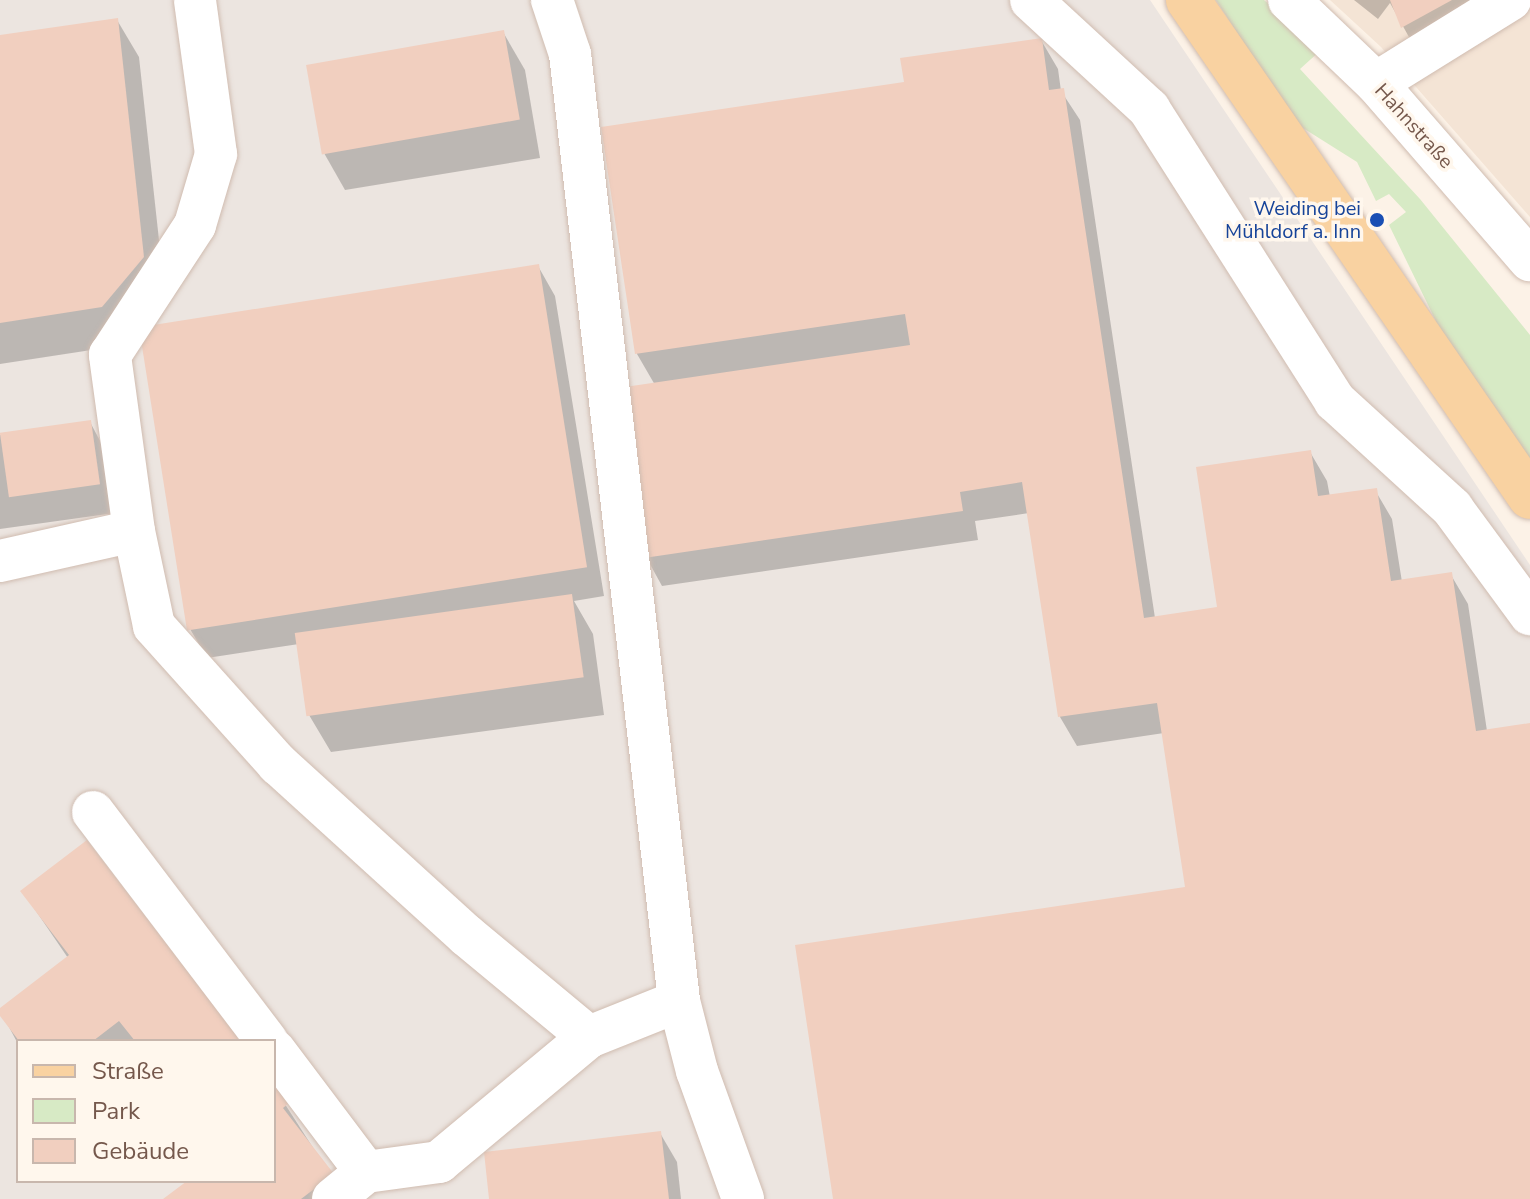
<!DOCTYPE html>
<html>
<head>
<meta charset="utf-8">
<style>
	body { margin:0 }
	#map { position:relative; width:1530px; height:1199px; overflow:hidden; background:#fcf2e7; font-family:"Nunito Sans",sans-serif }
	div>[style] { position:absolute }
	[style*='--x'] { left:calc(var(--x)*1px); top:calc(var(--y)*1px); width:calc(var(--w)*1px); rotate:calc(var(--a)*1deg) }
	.residential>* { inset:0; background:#f4e4d5 }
	.industrial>* { inset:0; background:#ece5e0 }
	.green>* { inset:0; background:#d7eac5 }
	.shadow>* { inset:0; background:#0003 }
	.building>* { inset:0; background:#f1cfbf; transform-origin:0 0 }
	.roads { filter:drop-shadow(0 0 2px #d0bcb0) drop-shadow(0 0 2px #d0bcb0) }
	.minor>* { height:42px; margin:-21px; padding:0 21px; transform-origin:21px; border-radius:21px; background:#fff }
	.major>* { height:44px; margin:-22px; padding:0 22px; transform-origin:22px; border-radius:22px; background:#f9d2a1 }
	.dots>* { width:22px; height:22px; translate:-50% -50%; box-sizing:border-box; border:4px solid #fff7ed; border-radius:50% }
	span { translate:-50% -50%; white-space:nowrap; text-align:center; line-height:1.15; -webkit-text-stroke:7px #fff7ed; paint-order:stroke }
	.street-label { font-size:20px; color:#75584c }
	.transit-label { font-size:20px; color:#164399 }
	.right { translate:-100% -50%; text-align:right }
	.legend { position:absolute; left:16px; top:1039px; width:260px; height:144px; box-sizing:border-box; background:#fff7ed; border:2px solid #c8b7ad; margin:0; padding:10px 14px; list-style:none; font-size:24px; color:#75584c }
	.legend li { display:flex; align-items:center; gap:16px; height:40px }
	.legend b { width:40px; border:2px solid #c8b7ad }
</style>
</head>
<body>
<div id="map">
	<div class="residential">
		<div style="clip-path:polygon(1330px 0,1530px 0,1530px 217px,1381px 47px)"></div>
	</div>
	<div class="industrial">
		<div style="clip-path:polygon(evenodd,0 0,1150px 0,1530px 565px,1530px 1199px,0 1199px,0 0,18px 1041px,274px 1041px,274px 1181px,18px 1181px,18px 1041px)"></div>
	</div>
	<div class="green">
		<div style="clip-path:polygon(1216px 0,1264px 0,1321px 50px,1300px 69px,1420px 199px,1530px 335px,1530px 465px,1450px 350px,1389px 225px,1406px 212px,1389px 194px,1376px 201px,1357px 162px,1295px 123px)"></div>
	</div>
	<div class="shadow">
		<div style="clip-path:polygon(1354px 0,1499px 0,1414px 46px,1390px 3px,1378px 19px)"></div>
		<div style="clip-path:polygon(117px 20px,139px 57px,165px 295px,124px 345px,0 364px,0 37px)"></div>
		<div style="clip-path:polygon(503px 32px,525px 70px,540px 158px,345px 190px,324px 153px)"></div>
		<div style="clip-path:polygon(1041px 40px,1058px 69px,1061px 91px,1080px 120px,1155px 618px,1219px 609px,1310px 452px,1327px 481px,1330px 497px,1375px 490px,1392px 519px,1402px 582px,1451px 575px,1468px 604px,1487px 731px,1530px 725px,1530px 1199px,835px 1199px,1187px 889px,1164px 733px,1077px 746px,1060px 717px,1029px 513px,975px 521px,978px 540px,662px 586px,646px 557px,655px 385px,637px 354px,603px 129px,906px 84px)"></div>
		<div style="clip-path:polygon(538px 266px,555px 296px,604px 596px,574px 601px,593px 634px,604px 715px,331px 752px,309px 715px,299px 644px,207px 658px,190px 629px)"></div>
		<div style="clip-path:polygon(90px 422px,106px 452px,115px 513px,0 529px,0 435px)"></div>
		<div style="clip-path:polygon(23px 892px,239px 1041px,18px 1044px,0 1010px,68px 958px)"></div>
		<div style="clip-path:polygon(274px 1087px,346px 1199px,167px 1199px,190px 1181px,274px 1181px)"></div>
		<div style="clip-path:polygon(660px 1133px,677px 1162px,681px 1199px,490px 1199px)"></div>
	</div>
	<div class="building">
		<div style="clip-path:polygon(1390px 0,1452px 0,1401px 28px)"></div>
		<div style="clip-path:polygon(118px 18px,144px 257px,102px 307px,0 323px,0 35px)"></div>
		<div style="left:504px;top:30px;width:91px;height:201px;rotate:80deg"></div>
		<div style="clip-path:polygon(1042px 38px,1049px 90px,1064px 88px,1144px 618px,1217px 607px,1196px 467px,1311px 450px,1318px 496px,1377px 488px,1391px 581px,1452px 572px,1476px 731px,1530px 723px,1530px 1199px,833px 1199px,795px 945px,1185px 887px,1157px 703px,1058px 717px,1022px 482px,960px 492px,963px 511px,644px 558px,618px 388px,910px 345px,905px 314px,635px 354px,601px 127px,904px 82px,900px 58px)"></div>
		<div style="left:539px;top:264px;width:307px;height:405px;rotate:81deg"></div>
		<div style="left:91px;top:420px;width:65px;height:92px;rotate:82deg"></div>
		<div style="left:572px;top:594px;width:84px;height:280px;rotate:82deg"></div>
		<div style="clip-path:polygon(87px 840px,241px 1041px,135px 1041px,119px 1021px,93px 1041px,19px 1041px,0 1016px,0 1008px,69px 955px,20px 891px)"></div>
		<div style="clip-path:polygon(274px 1084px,289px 1103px,283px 1108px,334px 1174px,301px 1199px,163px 1199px,187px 1181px,274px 1181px)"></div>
		<div style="clip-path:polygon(661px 1131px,669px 1199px,489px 1199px,484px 1152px)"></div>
	</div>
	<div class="roads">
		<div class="minor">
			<div style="--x:552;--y:0;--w:57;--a:71.6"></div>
			<div style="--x:570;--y:54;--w:953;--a:83.43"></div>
			<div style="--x:679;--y:1001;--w:72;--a:75.6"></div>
			<div style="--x:697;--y:1071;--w:136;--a:70.2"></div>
			<div style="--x:1031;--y:0;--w:161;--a:42.7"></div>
			<div style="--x:1149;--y:109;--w:346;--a:57.5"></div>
			<div style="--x:1335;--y:401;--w:159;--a:42.4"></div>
			<div style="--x:1452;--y:508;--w:132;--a:53.7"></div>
			<div style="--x:1289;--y:0;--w:120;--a:43.7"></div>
			<div style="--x:1376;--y:83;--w:235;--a:49"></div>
			<div style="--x:1376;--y:83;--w:158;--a:-31.8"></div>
			<div style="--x:134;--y:531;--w:178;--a:-97.8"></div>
			<div style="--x:110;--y:355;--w:155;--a:-56.8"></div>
			<div style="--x:195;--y:225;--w:74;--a:-73.5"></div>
			<div style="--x:216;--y:154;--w:155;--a:-97.8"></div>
			<div style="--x:0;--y:561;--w:137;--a:-12.6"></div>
			<div style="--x:134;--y:531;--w:97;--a:78.1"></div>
			<div style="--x:154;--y:626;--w:186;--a:48.1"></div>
			<div style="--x:278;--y:764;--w:254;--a:42.3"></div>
			<div style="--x:466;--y:935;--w:160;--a:39.7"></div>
			<div style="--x:589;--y:1037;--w:97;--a:-21.8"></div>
			<div style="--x:93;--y:812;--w:288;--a:52.8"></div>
			<div style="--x:274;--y:1050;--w:153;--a:53"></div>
			<div style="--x:333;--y:1199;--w:43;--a:-39.3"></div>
			<div style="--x:366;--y:1172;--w:74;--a:-7.8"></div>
			<div style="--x:439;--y:1162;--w:195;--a:-39.8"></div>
		</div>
		<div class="major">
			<div style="--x:1188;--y:0;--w:603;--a:55.47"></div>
		</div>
	</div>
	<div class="dots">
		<div style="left:1377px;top:220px;background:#1a4fb4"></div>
	</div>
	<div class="street-label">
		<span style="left:1414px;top:126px;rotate:48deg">Hahnstraße</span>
	</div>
	<div class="transit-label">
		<span class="right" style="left:1361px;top:220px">Weiding bei<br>Mühldorf a. Inn</span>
	</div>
	<ul class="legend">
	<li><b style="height:10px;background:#f9d2a1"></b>Straße</li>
	<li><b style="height:22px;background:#d7eac5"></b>Park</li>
	<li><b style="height:22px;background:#f1cfbf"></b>Gebäude</li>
	</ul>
</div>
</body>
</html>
